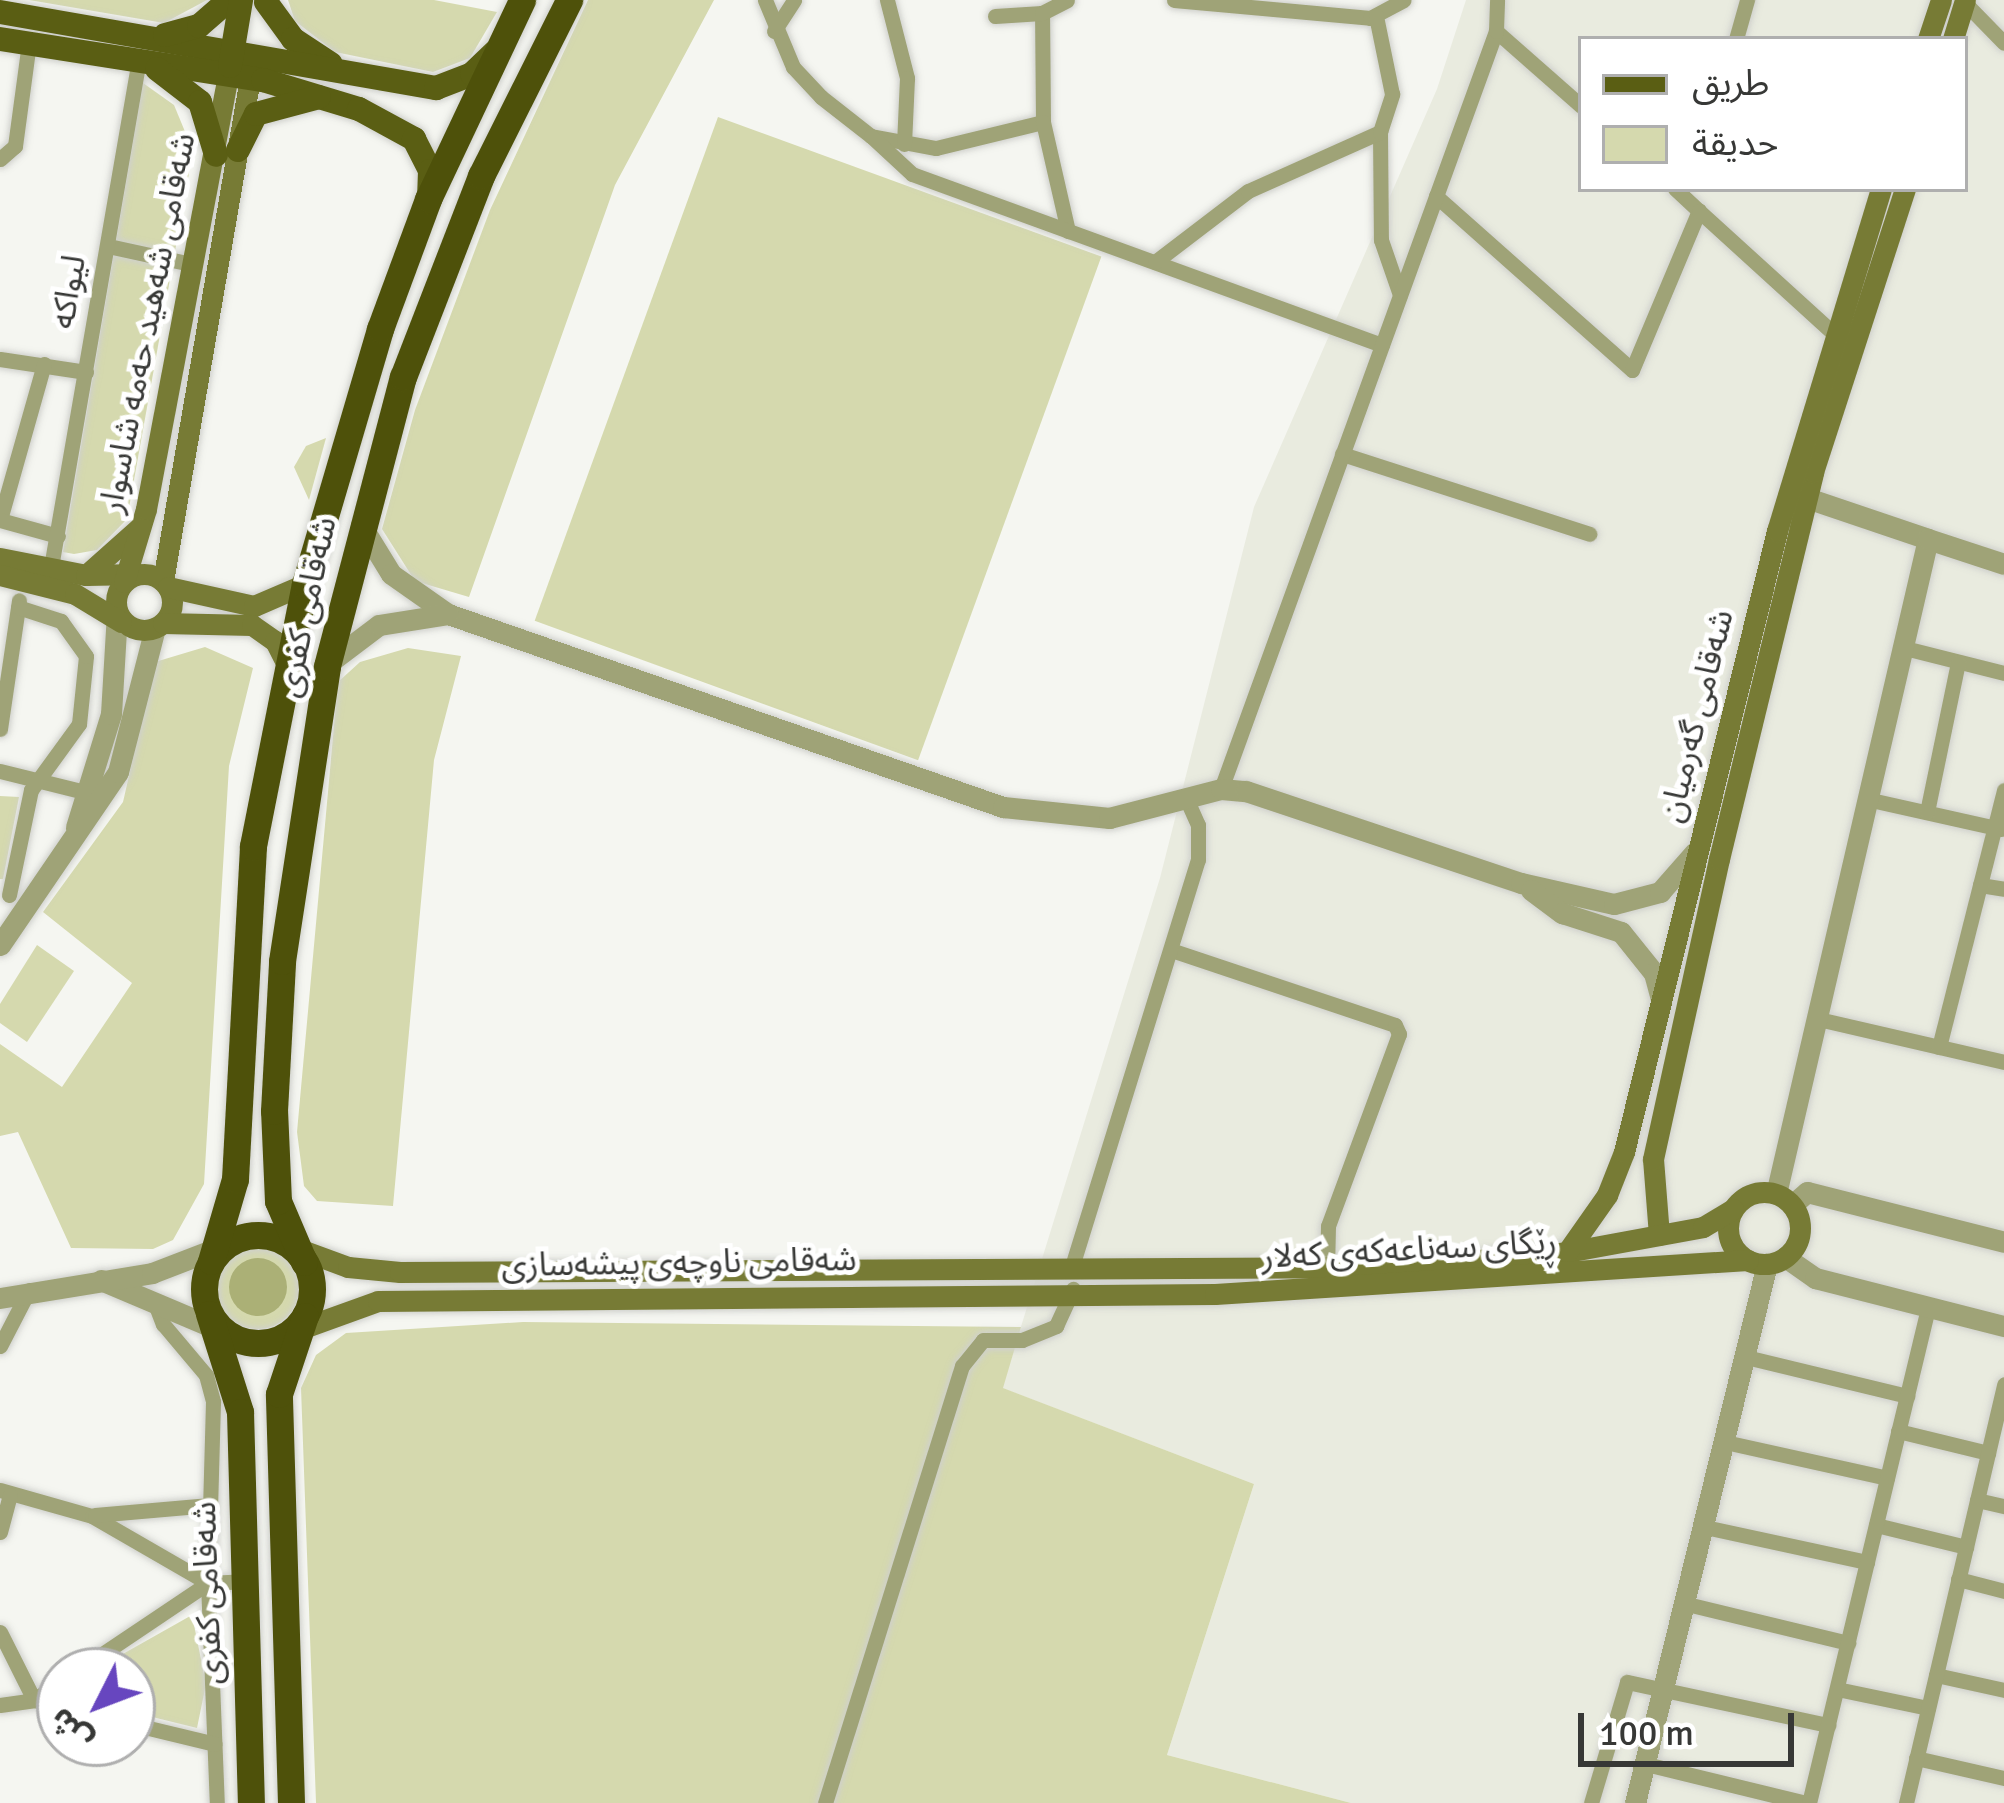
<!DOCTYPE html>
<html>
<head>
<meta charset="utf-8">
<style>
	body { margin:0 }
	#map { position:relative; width:2004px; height:1803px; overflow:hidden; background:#f5f6f1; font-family:Signika,"Noto Sans Arabic",sans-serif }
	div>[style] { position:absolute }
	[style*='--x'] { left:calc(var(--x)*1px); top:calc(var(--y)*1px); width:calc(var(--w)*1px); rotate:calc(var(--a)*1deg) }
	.built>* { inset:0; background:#e9ebdf }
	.green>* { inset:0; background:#d5d9ae; transform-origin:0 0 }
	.round { border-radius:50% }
	.water>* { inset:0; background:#abb076 }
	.roads { filter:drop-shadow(0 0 3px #cfd0cc) drop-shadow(0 0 3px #cfd0cc) }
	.minor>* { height:15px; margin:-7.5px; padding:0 7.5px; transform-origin:7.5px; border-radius:7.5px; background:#9fa377 }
	.tertiary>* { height:21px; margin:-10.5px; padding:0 10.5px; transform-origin:10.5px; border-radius:10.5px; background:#9fa377 }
	.secondary>* { height:21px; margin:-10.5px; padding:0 10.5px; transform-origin:10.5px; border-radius:10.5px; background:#777b35 }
	.secondary>.ring { margin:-10.5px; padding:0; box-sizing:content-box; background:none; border:21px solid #777b35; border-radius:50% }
	.primary>* { height:24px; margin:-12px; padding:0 12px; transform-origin:12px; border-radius:12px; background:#5a5e13 }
	.trunk>* { height:27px; margin:-13.5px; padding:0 13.5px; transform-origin:13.5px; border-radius:13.5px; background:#4e510a }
	.trunk>.ring { margin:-13.5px; padding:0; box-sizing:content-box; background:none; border:27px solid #4e510a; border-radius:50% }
	span { translate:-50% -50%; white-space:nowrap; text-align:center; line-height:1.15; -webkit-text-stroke:10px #fff; paint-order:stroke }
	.street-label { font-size:33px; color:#373836 }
	.legend { position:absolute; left:1578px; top:36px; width:390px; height:156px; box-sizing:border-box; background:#fff; border:3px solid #afafaf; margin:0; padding:15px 21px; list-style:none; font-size:36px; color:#373836 }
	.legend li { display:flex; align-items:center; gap:24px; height:60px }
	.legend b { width:60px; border:3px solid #afafaf }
	.north { position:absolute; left:36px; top:1647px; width:120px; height:120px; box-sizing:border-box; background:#fff; border:3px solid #afafaf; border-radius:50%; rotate:228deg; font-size:33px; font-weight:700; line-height:48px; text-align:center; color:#373836 }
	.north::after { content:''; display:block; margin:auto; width:42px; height:54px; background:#6746bf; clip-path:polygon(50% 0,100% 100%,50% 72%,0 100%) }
	.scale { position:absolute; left:1578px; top:1713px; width:216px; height:54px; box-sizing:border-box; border:6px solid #373836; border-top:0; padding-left:15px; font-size:36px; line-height:42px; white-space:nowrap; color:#373836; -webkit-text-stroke:9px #fff; paint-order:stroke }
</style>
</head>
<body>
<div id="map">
	<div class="built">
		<div style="clip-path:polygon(evenodd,1466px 0,2004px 0,2004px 1803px,1351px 1803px,1167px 1755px,1254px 1484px,1002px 1388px,1160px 878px,1254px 507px,1437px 89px,1466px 0,1581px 39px,1965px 39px,1965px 189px,1581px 189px,1581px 39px)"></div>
	</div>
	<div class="green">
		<div style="clip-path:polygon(29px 0,207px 0,164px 23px)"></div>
		<div style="clip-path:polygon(288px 0,434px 0,497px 12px,470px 58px,433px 72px,335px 52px,295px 21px)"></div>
		<div style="clip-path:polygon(588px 0,714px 0,615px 185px,469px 597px,415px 581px,382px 529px,415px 410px,490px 210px)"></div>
		<div style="clip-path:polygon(143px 83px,174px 105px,193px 151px,127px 519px,97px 550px,74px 554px,63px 552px)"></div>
		<div style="left:718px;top:117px;width:408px;height:536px;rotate:20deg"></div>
		<div style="clip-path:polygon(326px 438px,309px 500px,294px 467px,306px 446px)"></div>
		<div style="clip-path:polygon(205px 647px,253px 668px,229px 766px,204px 1184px,173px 1240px,153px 1249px,71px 1248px,18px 1132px,0 1136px,0 1044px,62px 1087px,132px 983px,43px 912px,123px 802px,155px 662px)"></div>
		<div style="clip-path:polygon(408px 648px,461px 656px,434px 760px,393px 1206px,317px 1201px,304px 1186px,297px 1132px,338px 682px,360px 662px)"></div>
		<div style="clip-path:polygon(0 796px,19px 797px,3px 879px,0 879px)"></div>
		<div style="clip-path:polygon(37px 945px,74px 971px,27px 1042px,0 1023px,0 1004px)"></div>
		<div class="round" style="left:217px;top:1247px;width:82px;height:82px"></div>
		<div style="clip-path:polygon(523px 1322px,1021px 1327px,1003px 1388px,1254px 1484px,1167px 1755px,1351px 1803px,316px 1803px,301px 1388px,316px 1355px,346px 1333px)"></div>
		<div style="clip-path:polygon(192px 1615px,206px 1684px,197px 1728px,132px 1712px,132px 1671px,106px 1671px,105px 1664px)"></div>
	</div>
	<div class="water">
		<div class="round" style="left:229px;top:1258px;width:58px;height:58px"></div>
	</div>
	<div class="roads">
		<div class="minor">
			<div style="--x:765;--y:0;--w:73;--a:67.3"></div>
			<div style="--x:793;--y:67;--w:41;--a:47"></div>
			<div style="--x:821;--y:97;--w:63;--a:38"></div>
			<div style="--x:871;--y:136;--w:66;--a:10.5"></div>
			<div style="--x:936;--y:148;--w:110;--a:-13.7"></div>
			<div style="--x:1043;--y:122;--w:109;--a:-90.5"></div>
			<div style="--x:887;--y:0;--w:81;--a:75.6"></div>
			<div style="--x:907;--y:78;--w:66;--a:92.6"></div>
			<div style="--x:1174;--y:0;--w:197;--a:5.2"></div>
			<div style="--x:1370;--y:18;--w:38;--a:-28"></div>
			<div style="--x:1964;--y:2;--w:57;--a:45.7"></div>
			<div style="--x:995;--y:16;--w:47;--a:-3.7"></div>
			<div style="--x:1042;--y:13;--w:28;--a:-27"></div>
			<div style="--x:774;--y:31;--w:37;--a:-57"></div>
			<div style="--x:1496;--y:31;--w:113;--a:41.4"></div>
			<div style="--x:1736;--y:39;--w:41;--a:-74.2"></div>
			<div style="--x:1043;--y:122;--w:112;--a:77.1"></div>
			<div style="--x:1380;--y:132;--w:108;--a:89.5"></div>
			<div style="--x:1381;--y:240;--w:58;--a:70.9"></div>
			<div style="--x:871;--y:136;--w:56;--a:42.8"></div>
			<div style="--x:912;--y:174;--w:500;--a:19.99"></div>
			<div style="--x:0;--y:159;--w:20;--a:-41"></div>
			<div style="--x:15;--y:146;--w:104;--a:-82.3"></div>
			<div style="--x:1436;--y:196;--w:262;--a:41.6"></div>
			<div style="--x:1632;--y:370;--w:173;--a:-67.2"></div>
			<div style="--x:1699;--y:211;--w:33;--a:-137"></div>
			<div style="--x:1699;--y:211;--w:183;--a:42.3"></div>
			<div style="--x:108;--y:246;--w:85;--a:12.2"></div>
			<div style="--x:1155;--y:262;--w:117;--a:-37.4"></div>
			<div style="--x:1248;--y:191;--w:145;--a:-24.1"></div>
			<div style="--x:1380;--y:132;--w:40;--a:-72"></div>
			<div style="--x:1392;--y:94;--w:80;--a:-101.6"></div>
			<div style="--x:0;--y:359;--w:87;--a:8.6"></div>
			<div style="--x:44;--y:364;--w:162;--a:105.8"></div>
			<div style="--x:0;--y:520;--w:60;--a:15.4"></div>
			<div style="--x:1342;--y:454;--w:260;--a:17.9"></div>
			<div style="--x:51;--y:567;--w:516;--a:-80.17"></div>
			<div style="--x:1901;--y:647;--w:106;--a:14.2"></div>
			<div style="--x:0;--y:729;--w:130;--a:-81.6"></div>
			<div style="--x:0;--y:771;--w:92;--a:13.9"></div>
			<div style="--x:1221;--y:789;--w:806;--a:-70.06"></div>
			<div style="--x:1496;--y:31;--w:31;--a:-88"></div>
			<div style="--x:1871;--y:800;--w:133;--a:12.6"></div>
			<div style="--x:1927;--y:812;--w:153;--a:-78.3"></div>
			<div style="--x:1980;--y:885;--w:24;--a:9"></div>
			<div style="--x:9;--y:895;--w:107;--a:-78.2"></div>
			<div style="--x:31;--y:790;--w:82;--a:-54"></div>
			<div style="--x:79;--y:724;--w:68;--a:-84.1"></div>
			<div style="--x:86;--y:656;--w:43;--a:-125.5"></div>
			<div style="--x:61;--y:621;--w:45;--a:-162"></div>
			<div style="--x:1171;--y:950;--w:236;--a:18.5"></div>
			<div style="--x:1395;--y:1025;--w:10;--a:66"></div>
			<div style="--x:1399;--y:1034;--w:205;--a:110.3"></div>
			<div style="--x:1328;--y:1226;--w:43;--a:91.3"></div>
			<div style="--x:1818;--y:1019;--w:191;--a:13"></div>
			<div style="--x:1939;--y:1047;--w:265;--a:-75.8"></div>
			<div style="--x:1073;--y:1263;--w:422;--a:-72.8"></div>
			<div style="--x:1198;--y:860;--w:35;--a:-90"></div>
			<div style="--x:1198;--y:825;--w:27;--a:-114"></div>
			<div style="--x:154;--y:1301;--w:25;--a:69"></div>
			<div style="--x:163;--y:1324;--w:67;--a:49.9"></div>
			<div style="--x:206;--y:1375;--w:28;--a:75"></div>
			<div style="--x:213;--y:1402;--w:181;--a:91.6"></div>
			<div style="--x:208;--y:1583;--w:220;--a:87.7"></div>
			<div style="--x:0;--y:1346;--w:63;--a:-62.6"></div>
			<div style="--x:1746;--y:1357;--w:166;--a:13.6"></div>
			<div style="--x:1898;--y:1431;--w:93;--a:13.7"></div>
			<div style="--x:1725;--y:1442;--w:166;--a:12.5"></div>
			<div style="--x:0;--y:1490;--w:96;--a:15.8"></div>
			<div style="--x:92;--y:1516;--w:134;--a:30"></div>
			<div style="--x:1977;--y:1500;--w:28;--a:13"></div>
			<div style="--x:95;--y:1515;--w:115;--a:-5"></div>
			<div style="--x:1876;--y:1525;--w:93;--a:13.7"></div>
			<div style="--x:1705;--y:1527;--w:166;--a:12.2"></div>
			<div style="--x:0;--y:1532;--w:38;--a:-75"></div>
			<div style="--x:1958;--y:1579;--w:48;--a:14.6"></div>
			<div style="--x:1687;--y:1604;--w:166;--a:13.6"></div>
			<div style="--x:0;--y:1632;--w:76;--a:63.4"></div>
			<div style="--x:34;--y:1700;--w:27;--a:13"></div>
			<div style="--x:77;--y:1671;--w:158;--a:-33.9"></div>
			<div style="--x:208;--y:1583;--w:35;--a:-3"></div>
			<div style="--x:1936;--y:1675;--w:70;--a:12.4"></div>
			<div style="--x:1837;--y:1689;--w:93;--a:11.8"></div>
			<div style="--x:0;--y:1705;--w:34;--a:-8"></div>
			<div style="--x:34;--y:1700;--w:32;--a:-35"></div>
			<div style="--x:132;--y:1724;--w:85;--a:13.5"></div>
			<div style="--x:1916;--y:1758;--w:90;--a:12.8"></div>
			<div style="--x:1646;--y:1764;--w:165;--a:13.7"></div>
			<div style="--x:825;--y:1803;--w:458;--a:-72.6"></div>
			<div style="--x:962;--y:1366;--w:33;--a:-51"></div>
			<div style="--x:983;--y:1340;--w:39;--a:0"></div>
			<div style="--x:1022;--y:1340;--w:37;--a:-22"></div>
			<div style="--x:1056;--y:1326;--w:41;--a:-65.3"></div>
			<div style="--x:1591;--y:1803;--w:126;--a:-73.4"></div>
			<div style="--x:1627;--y:1682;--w:206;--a:12.1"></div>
			<div style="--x:1809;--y:1803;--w:509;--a:-76.48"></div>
			<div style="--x:1906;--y:1803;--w:430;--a:-76.8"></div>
		</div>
		<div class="tertiary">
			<div style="--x:1807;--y:498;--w:128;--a:18.7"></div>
			<div style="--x:361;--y:525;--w:57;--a:58.5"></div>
			<div style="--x:391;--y:574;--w:70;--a:35.1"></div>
			<div style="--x:448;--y:614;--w:588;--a:19.18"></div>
			<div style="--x:1003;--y:807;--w:107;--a:5.9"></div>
			<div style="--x:1109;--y:818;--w:116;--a:-14.5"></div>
			<div style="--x:1221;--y:789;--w:25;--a:5"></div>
			<div style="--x:1246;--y:791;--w:290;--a:18.5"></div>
			<div style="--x:1521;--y:883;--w:95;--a:12.7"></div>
			<div style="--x:1614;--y:904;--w:48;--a:-14.6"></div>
			<div style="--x:1660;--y:892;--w:53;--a:-48.8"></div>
			<div style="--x:331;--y:661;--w:60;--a:-36.9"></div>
			<div style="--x:379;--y:625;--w:70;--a:-9.1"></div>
			<div style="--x:76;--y:827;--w:118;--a:-72.8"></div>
			<div style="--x:111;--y:714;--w:102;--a:-86.6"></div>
			<div style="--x:1531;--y:890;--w:39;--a:37"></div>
			<div style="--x:1562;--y:913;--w:62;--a:17.9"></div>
			<div style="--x:1621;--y:932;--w:53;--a:51.2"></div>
			<div style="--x:1654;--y:973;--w:28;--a:75"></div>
			<div style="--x:0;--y:945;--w:209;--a:-55.7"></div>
			<div style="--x:118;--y:772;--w:149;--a:-75.6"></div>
			<div style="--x:1776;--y:1194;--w:672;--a:-76.94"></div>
			<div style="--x:1928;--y:539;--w:80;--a:18.2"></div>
			<div style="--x:1792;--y:1205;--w:20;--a:-41"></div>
			<div style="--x:1807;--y:1192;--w:203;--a:14.2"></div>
			<div style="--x:1785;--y:1257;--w:37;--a:35"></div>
			<div style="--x:1815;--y:1278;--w:195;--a:14.3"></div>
			<div style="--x:101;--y:1280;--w:131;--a:22.9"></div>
			<div style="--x:0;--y:1298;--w:154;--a:-9.3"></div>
			<div style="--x:152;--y:1273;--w:78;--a:-21"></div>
			<div style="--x:1635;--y:1803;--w:555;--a:-76.24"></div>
		</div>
		<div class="secondary">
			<div style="--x:1928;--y:39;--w:41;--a:-71.6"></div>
			<div style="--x:1953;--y:39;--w:41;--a:-72.9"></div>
			<div style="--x:0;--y:558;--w:88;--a:11.2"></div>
			<div style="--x:86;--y:575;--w:53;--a:-1.1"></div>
			<div class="ring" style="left:116px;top:574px;width:35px;height:35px"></div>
			<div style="--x:0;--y:575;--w:77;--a:14.2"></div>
			<div style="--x:75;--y:594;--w:54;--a:31.3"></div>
			<div style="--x:86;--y:575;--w:71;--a:-41.6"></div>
			<div style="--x:163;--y:581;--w:510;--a:-80.19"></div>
			<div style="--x:124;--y:582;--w:76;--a:-73.2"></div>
			<div style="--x:146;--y:509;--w:442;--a:-79.3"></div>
			<div style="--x:168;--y:587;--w:88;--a:12.5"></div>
			<div style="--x:254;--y:606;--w:56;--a:-23.3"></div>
			<div style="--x:163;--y:623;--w:89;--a:1.3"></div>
			<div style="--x:252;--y:625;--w:28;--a:35"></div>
			<div style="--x:275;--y:641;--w:31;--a:63"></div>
			<div class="ring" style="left:1728px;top:1192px;width:51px;height:51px"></div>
			<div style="--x:1659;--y:1235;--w:76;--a:-94.5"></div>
			<div style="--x:1653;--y:1159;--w:307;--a:-77.6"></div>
			<div style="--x:1719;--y:859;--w:398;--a:-76.3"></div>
			<div style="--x:1813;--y:472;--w:298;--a:-72"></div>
			<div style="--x:291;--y:1246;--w:61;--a:20.2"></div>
			<div style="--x:348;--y:1267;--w:52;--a:5.5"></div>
			<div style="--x:400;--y:1272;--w:997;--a:-0.29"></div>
			<div style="--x:1397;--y:1267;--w:171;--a:-5"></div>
			<div style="--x:1567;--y:1252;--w:138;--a:-10.4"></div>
			<div style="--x:1703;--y:1227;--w:35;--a:-31"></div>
			<div style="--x:1567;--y:1252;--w:70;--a:-54.9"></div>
			<div style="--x:1607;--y:1195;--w:46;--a:-68.4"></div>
			<div style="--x:1624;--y:1152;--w:640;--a:-76.16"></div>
			<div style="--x:1777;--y:531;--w:357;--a:-73.1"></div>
			<div style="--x:292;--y:1332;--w:91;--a:-19.8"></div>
			<div style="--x:378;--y:1301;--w:837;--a:-0.48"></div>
			<div style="--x:1215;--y:1294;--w:534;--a:-3.65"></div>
		</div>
		<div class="primary">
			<div style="--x:266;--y:2;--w:46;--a:53.9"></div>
			<div style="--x:293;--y:39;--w:45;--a:33.3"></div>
			<div style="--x:0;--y:12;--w:443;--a:9.9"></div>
			<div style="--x:436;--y:88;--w:39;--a:-21"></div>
			<div style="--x:472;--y:74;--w:32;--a:-44"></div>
			<div style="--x:165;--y:35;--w:35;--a:-15"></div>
			<div style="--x:199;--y:26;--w:40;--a:-41"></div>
			<div style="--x:0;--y:39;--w:266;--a:8.9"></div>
			<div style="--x:263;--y:80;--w:100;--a:16.8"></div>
			<div style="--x:359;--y:109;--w:63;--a:28.6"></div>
			<div style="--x:414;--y:139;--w:36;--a:63"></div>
			<div style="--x:430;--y:171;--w:24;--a:92"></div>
			<div style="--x:230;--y:66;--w:67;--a:-80.5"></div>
			<div style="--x:157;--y:69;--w:54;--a:37.5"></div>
			<div style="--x:200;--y:102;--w:55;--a:73.2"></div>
			<div style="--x:238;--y:150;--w:40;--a:-63.4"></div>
			<div style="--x:256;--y:114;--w:65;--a:-15.1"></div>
		</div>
		<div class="trunk">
			<div class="ring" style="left:204px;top:1235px;width:81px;height:81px"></div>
			<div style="--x:211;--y:1261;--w:85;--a:-73.7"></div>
			<div style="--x:235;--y:1179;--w:333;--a:-86.9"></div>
			<div style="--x:253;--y:846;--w:267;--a:-78.8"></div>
			<div style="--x:305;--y:584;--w:266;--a:-73.6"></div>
			<div style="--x:380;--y:329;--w:139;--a:-69.7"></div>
			<div style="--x:428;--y:199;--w:220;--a:-64.7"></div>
			<div style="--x:304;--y:1262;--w:66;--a:-113.1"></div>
			<div style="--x:278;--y:1201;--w:90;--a:-92.5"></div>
			<div style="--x:274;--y:1111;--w:150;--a:-86.9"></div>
			<div style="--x:282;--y:961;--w:298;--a:-81.3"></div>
			<div style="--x:327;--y:666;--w:299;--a:-75.3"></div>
			<div style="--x:403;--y:377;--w:216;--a:-68.8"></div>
			<div style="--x:481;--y:176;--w:197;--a:-63.4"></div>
			<div style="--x:209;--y:1314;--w:103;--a:72.4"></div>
			<div style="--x:240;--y:1412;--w:391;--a:88.4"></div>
			<div style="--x:291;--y:1803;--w:409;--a:-91.7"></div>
			<div style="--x:279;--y:1394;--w:82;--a:-71.6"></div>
		</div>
	</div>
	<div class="street-label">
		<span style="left:69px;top:292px;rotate:-80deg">لیواکە</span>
		<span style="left:148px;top:323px;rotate:-79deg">شەقامی شەهید حەمە شاسوار</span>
		<span style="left:307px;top:607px;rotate:-78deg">شەقامی کفری</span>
		<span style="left:1697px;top:716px;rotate:-76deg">شەقامی گەرمیان</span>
		<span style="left:1409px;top:1250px;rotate:-3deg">ڕێگای سەناعەکەی کەلار</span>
		<span style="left:679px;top:1263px;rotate:-1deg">شەقامی ناوچەی پیشەسازی</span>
		<span style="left:208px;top:1593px;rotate:-92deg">شەقامی کفری</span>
	</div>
	<ul class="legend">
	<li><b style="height:15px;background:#5a5e13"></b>طريق</li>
	<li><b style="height:33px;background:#d5d9ae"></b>حديقة</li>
	</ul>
	<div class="north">ش</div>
	<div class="scale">100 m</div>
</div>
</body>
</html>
